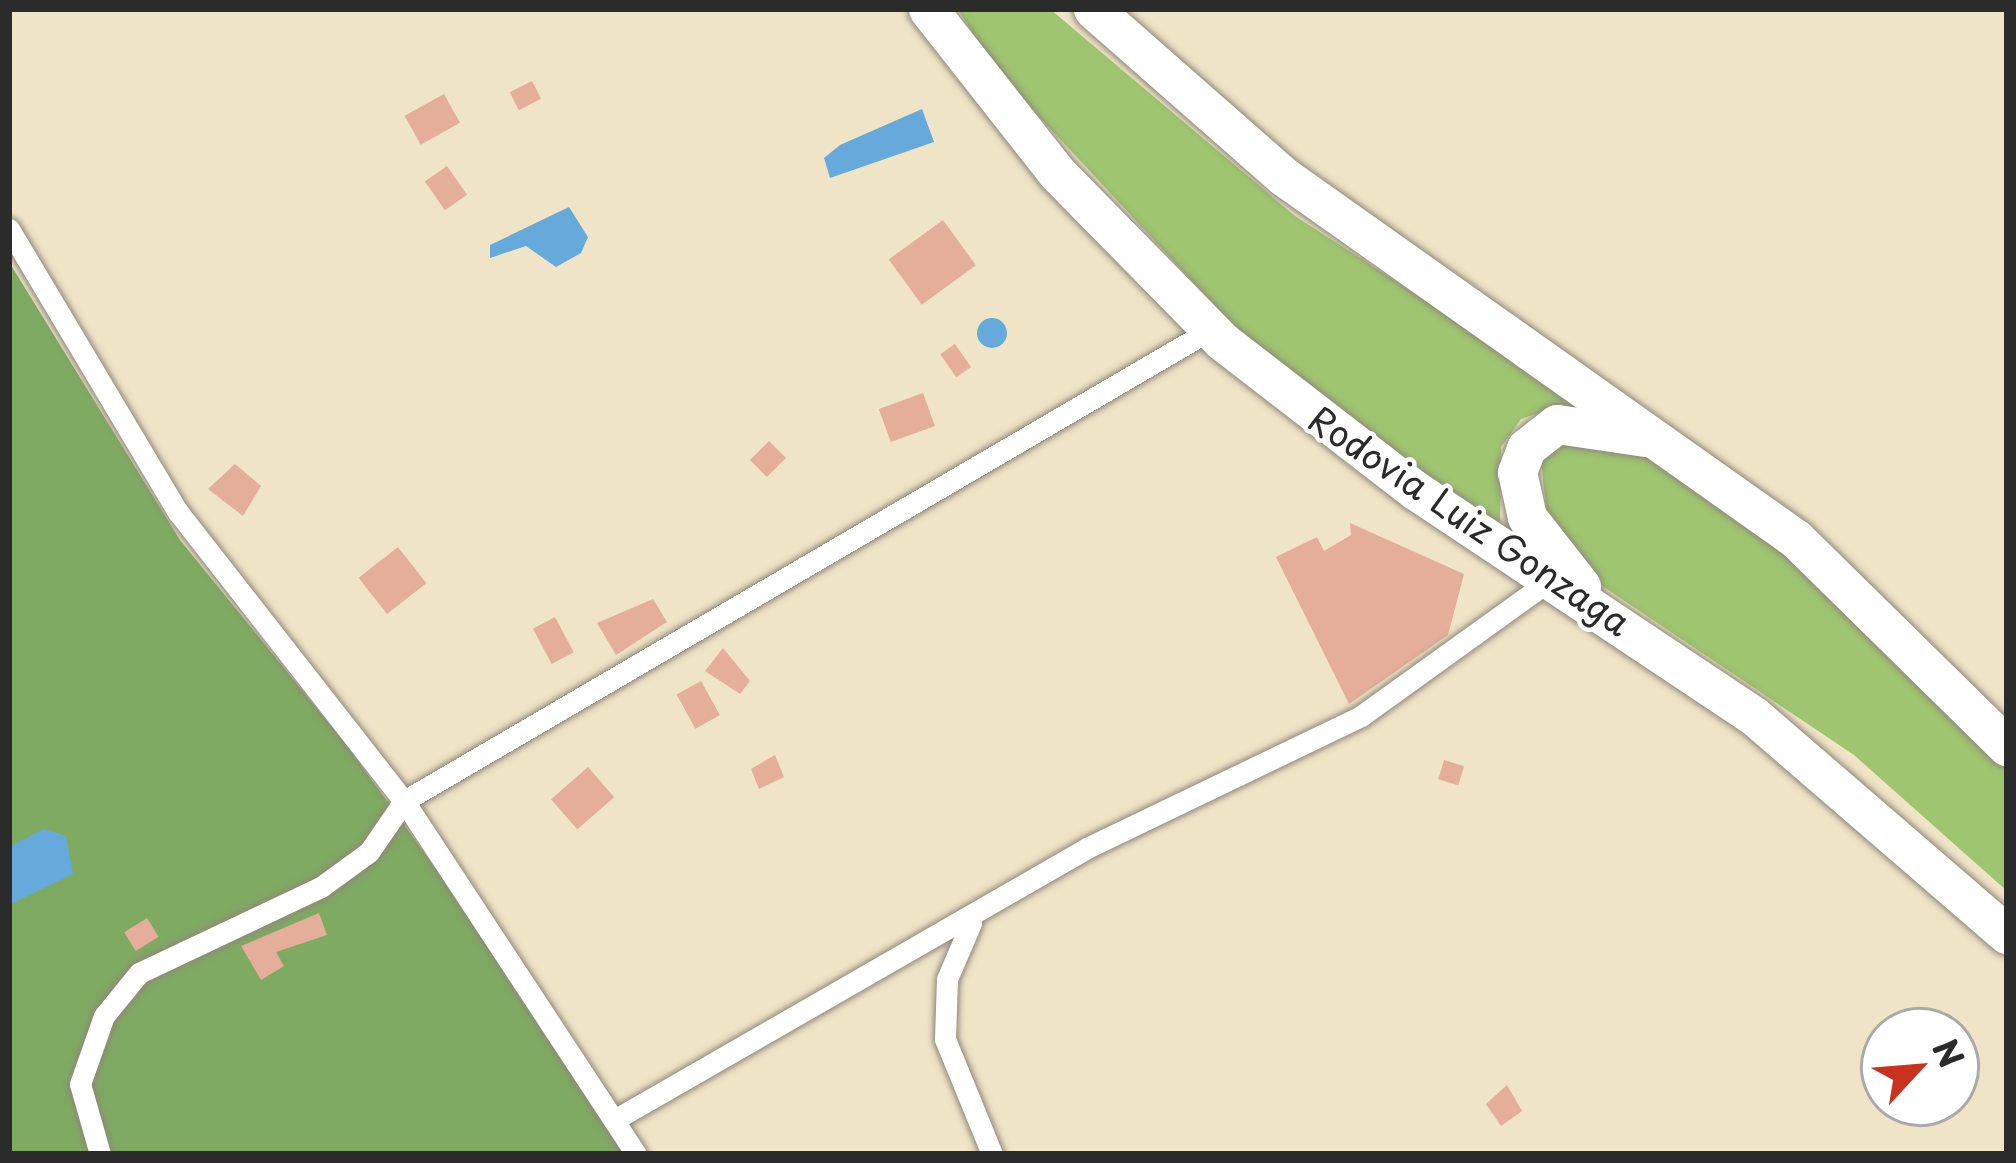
<!DOCTYPE html>
<html>
<head>
<meta charset="utf-8">
<style>
	body { margin:0 }
	#map { position:relative; width:2016px; height:1163px; overflow:hidden; background:#f0e4c7; font-family:"Playpen Sans",sans-serif }
	div>[style] { position:absolute }
	[style*='--x'] { left:calc(var(--x)*1px); top:calc(var(--y)*1px); width:calc(var(--w)*1px); rotate:calc(var(--a)*1deg) }
	.green>* { inset:0; background:#9fc570 }
	.forest>* { inset:0; background:#7faa62 }
	.water>* { inset:0; background:#66aadb }
	.round { border-radius:50% }
	.building>* { inset:0; background:#e4ae9b; transform-origin:0 0 }
	.roads { filter:drop-shadow(0 0 3px #8e8879) drop-shadow(0 0 3px #8e8879) }
	.street>* { height:21px; margin:-10.5px; padding:0 10.5px; transform-origin:10.5px; border-radius:10.5px; background:#fff }
	.highway>* { height:39px; margin:-19.5px; padding:0 19.5px; transform-origin:19.5px; border-radius:19.5px; background:#fff }
	span { translate:-50% -50%; white-space:nowrap; text-align:center; line-height:1.15; -webkit-text-stroke:9px #fff; paint-order:stroke }
	.street-label { font-size:36px; color:#2b2b2b }
	.frame { position:absolute; inset:0; border:12px solid #2b2b2b; pointer-events:none }
	.north { position:absolute; left:1860px; top:1007px; width:120px; height:120px; box-sizing:border-box; background:#fff; border:3px solid #aaa; border-radius:50%; rotate:64deg; font-size:33px; font-weight:700; line-height:48px; text-align:center; color:#2b2b2b }
	.north::after { content:''; display:block; margin:auto; width:42px; height:54px; background:#c8321e; clip-path:polygon(50% 0,100% 100%,50% 72%,0 100%) }
</style>
</head>
<body>
<div id="map">
	<div class="green">
		<div style="clip-path:polygon(958px 9px,1050px 9px,1295px 216px,1580px 400px,1521px 419px,1501px 447px,1500px 524px,1346px 426px,1248px 341px,994px 68px)"></div>
		<div style="clip-path:polygon(1615px 437px,1762px 526px,2007px 767px,2007px 891px,1854px 755px,1577px 569px,1548px 525px,1541px 461px,1557px 443px)"></div>
	</div>
	<div class="forest">
		<div style="clip-path:polygon(9px 262px,180px 540px,345px 743px,642px 1154px,9px 1154px)"></div>
	</div>
	<div class="water">
		<div style="clip-path:polygon(922px 109px,934px 142px,830px 178px,824px 158px,840px 145px)"></div>
		<div style="clip-path:polygon(569px 207px,588px 237px,581px 253px,556px 267px,526px 246px,490px 258px,490px 245px)"></div>
		<div class="round" style="left:977px;top:318px;width:30px;height:30px"></div>
		<div style="clip-path:polygon(44px 829px,66px 836px,73px 874px,9px 905px,9px 847px)"></div>
	</div>
	<div class="building">
		<div style="left:532px;top:81px;width:20px;height:25px;rotate:63deg"></div>
		<div style="left:444px;top:94px;width:33px;height:45px;rotate:61deg"></div>
		<div style="left:447px;top:166px;width:35px;height:27px;rotate:55deg"></div>
		<div style="left:943px;top:220px;width:56px;height:67px;rotate:54deg"></div>
		<div style="left:955px;top:344px;width:28px;height:18px;rotate:55deg"></div>
		<div style="left:923px;top:393px;width:35px;height:47px;rotate:70deg"></div>
		<div style="left:769px;top:441px;width:24px;height:27px;rotate:45deg"></div>
		<div style="clip-path:polygon(235px 464px,261px 486px,243px 516px,208px 489px)"></div>
		<div style="clip-path:polygon(1350px 523px,1464px 574px,1448px 635px,1349px 704px,1276px 557px,1317px 537px,1324px 551px,1351px 535px)"></div>
		<div style="left:398px;top:547px;width:46px;height:50px;rotate:52deg"></div>
		<div style="clip-path:polygon(653px 599px,667px 622px,616px 655px,597px 623px)"></div>
		<div style="left:555px;top:617px;width:40px;height:25px;rotate:62deg"></div>
		<div style="clip-path:polygon(723px 648px,750px 681px,740px 694px,705px 671px)"></div>
		<div style="left:701px;top:681px;width:39px;height:28px;rotate:61deg"></div>
		<div style="clip-path:polygon(775px 755px,784px 777px,759px 789px,751px 769px)"></div>
		<div style="left:1444px;top:760px;width:21px;height:20px;rotate:17deg"></div>
		<div style="left:588px;top:767px;width:40px;height:49px;rotate:49deg"></div>
		<div style="clip-path:polygon(319px 913px,327px 935px,276px 952px,284px 966px,261px 980px,241px 946px)"></div>
		<div style="left:147px;top:918px;width:22px;height:27px;rotate:58deg"></div>
		<div style="clip-path:polygon(1507px 1085px,1522px 1111px,1501px 1126px,1486px 1104px)"></div>
	</div>
	<div class="roads">
		<div class="street">
			<div style="--x:9;--y:229;--w:330;--a:59.2"></div>
			<div style="--x:178;--y:512;--w:367;--a:52"></div>
			<div style="--x:404;--y:801;--w:422;--a:56.7"></div>
			<div style="--x:971;--y:923;--w:61;--a:113.2"></div>
			<div style="--x:947;--y:979;--w:60;--a:91.9"></div>
			<div style="--x:945;--y:1039;--w:124;--a:67.8"></div>
			<div style="--x:621;--y:1116;--w:538;--a:-29.9"></div>
			<div style="--x:1087;--y:848;--w:304;--a:-25.7"></div>
			<div style="--x:1361;--y:716;--w:231;--a:-35.7"></div>
			<div style="--x:100;--y:1154;--w:73;--a:-105.9"></div>
			<div style="--x:80;--y:1084;--w:72;--a:-70.6"></div>
			<div style="--x:104;--y:1016;--w:55;--a:-50.9"></div>
			<div style="--x:139;--y:973;--w:201;--a:-25.3"></div>
			<div style="--x:321;--y:887;--w:59;--a:-36.1"></div>
			<div style="--x:369;--y:852;--w:62;--a:-55.5"></div>
			<div style="--x:404;--y:801;--w:934;--a:-30.3"></div>
		</div>
		<div class="highway">
			<div style="--x:928;--y:9;--w:209;--a:51.8"></div>
			<div style="--x:1057;--y:173;--w:235;--a:45.5"></div>
			<div style="--x:1222;--y:341;--w:244;--a:37.7"></div>
			<div style="--x:1415;--y:490;--w:407;--a:33.7"></div>
			<div style="--x:1754;--y:716;--w:334;--a:40.8"></div>
			<div style="--x:1093;--y:9;--w:253;--a:41.3"></div>
			<div style="--x:1283;--y:176;--w:628;--a:35.28"></div>
			<div style="--x:1796;--y:539;--w:296;--a:44.5"></div>
			<div style="--x:1581;--y:586;--w:88;--a:-128"></div>
			<div style="--x:1527;--y:517;--w:46;--a:-102.5"></div>
			<div style="--x:1517;--y:472;--w:26;--a:-69"></div>
			<div style="--x:1526;--y:448;--w:39;--a:-38"></div>
			<div style="--x:1557;--y:424;--w:89;--a:8.4"></div>
		</div>
	</div>
	<div class="street-label">
		<span style="left:1470px;top:520px;rotate:34deg">Rodovia Luiz Gonzaga</span>
	</div>
	<div class="frame"></div>
	<div class="north">N</div>
</div>
</body>
</html>
